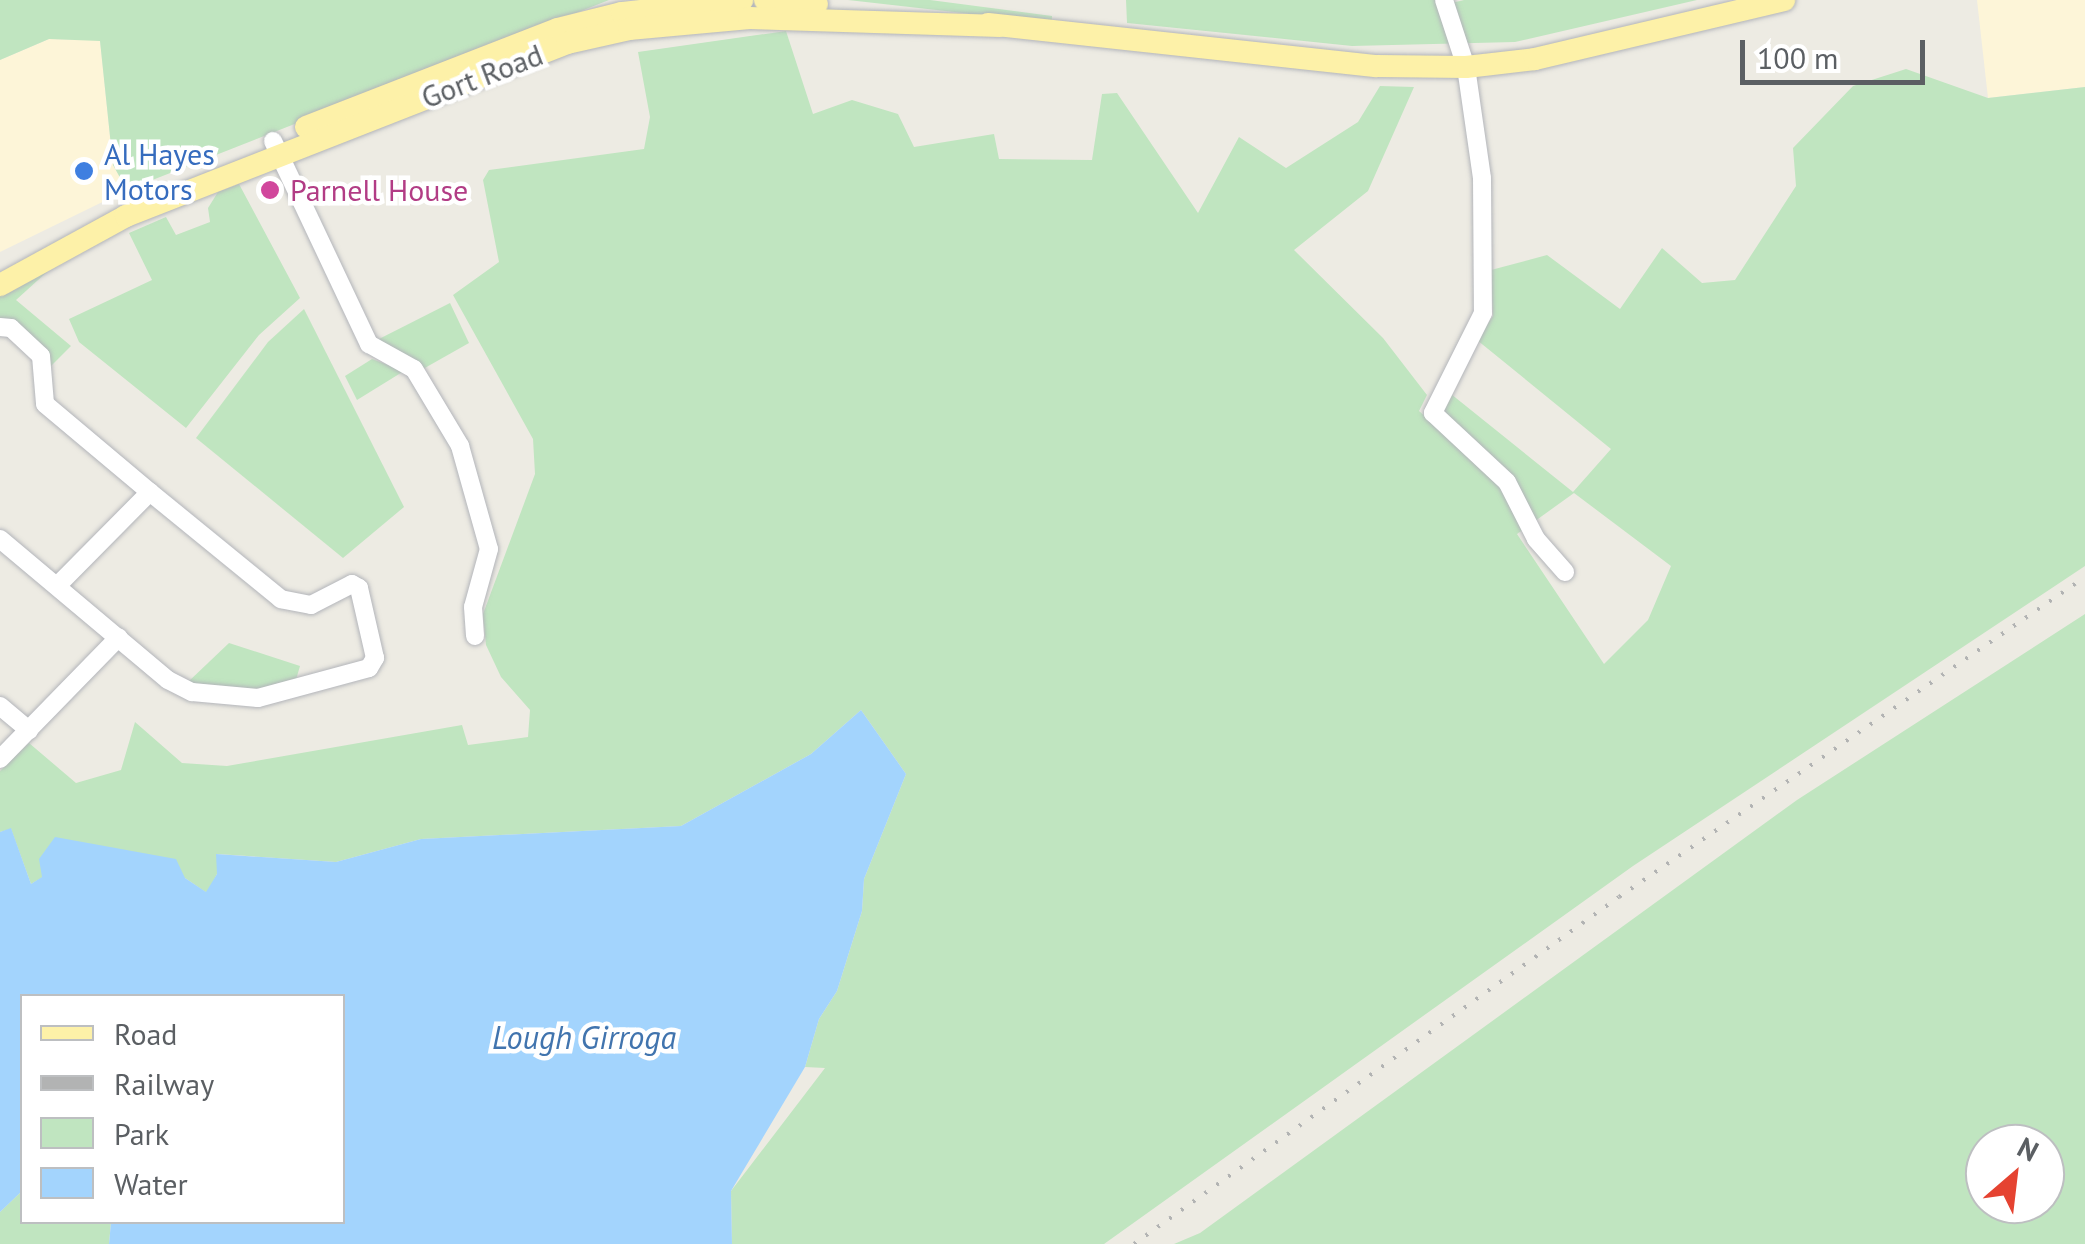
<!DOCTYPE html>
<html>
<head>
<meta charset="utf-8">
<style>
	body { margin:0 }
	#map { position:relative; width:2085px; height:1244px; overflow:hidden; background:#edebe3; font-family:"PT Sans",sans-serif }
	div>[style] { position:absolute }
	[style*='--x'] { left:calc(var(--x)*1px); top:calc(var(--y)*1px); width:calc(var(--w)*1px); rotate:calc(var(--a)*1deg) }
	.commercial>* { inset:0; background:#fdf5d8 }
	.green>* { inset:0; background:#c0e5c0 }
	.water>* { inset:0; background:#a3d4fd }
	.roads { filter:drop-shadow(0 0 2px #b3b5ba) drop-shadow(0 0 2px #b3b5ba) }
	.minor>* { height:18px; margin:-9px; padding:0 9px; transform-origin:9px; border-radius:9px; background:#fff }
	.major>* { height:22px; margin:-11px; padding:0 11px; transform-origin:11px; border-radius:11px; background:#fdf1a8 }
	.rail>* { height:4px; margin-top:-2px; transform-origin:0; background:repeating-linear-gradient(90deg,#b2b3b3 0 2.5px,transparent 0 14.5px) }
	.dots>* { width:28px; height:28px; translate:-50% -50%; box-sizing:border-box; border:5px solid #fff; border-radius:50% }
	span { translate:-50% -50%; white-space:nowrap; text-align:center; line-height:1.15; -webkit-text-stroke:9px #fff; paint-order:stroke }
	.street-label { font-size:30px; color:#5b5f63 }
	.shop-label { font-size:30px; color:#366cbe }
	.left { translate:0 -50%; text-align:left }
	.hotel-label { font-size:30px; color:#b23c85 }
	.water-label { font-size:32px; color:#4174ae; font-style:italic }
	.legend { position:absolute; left:20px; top:994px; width:325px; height:230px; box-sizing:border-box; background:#fff; border:2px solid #bdbfc1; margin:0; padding:12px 18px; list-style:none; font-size:30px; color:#5b5f63 }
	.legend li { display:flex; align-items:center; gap:20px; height:50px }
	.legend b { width:50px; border:2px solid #bdbfc1 }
	.north { position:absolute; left:1965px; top:1124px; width:100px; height:100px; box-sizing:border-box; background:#fff; border:2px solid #bdbfc1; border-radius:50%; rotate:28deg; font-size:28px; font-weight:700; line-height:40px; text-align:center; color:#5b5f63 }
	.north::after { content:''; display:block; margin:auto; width:35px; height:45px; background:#e54331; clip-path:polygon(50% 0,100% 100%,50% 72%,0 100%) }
	.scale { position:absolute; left:1740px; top:40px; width:185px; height:45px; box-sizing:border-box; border:5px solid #5b5f63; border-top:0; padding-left:12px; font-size:30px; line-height:35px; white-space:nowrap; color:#5b5f63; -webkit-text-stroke:8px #fff; paint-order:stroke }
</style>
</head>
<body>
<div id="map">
	<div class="commercial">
		<div style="clip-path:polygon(1977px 0,2085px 0,2085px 87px,1988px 98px)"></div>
		<div style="clip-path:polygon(49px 39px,100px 40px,113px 165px,127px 190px,0 252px,0 60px)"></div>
	</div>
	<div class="green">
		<div style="clip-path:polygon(0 0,609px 0,127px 190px,113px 165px,100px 41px,49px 39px,0 60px)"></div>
		<div style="clip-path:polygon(848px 0,930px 0,1052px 16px,1052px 23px)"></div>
		<div style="clip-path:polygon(1126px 0,1436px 0,1439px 6px,1464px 0,1697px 0,1515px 42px,1352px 46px,1127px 23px)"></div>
		<div style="clip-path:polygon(evenodd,786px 31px,813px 114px,852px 100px,898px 114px,914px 147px,994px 134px,999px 159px,1092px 160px,1102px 94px,1117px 93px,1198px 213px,1239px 137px,1286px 168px,1358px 122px,1380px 86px,1414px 87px,1368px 191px,1294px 250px,1383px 338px,1427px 395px,1419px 411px,1444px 433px,1442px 412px,1451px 394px,1573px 492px,1611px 449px,1477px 340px,1493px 316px,1491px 270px,1547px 255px,1620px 309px,1662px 248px,1702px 283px,1735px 280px,1796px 186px,1793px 148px,1853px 86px,1906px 69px,1988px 98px,2085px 87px,2085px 566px,1633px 866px,1104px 1244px,732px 1244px,731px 1191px,825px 1068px,805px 1067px,819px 1019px,837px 991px,862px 911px,864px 879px,906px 774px,861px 710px,811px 754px,681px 826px,421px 839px,336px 862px,217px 854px,217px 874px,207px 893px,185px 878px,43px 877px,31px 884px,11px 829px,0 832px,0 771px,29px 743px,76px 783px,121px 770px,135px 722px,182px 763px,227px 766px,462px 725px,468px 745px,528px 737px,530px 710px,501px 677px,486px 645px,483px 614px,535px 474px,533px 439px,453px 295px,499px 262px,483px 180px,489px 170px,644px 149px,650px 117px,638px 52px,786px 31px,1574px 493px,1671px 566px,1648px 620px,1604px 664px,1517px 534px,1574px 493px)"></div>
		<div style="clip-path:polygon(239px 184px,300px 298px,259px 335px,186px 428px,79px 342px,69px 319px,152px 280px,129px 233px,166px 217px,176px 235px,210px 222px,208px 208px,218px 192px)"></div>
		<div style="clip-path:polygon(48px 271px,16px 300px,71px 346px,51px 366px,45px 351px,0 321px,0 292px)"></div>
		<div style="clip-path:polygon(450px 303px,469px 343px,423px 369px,377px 340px)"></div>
		<div style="clip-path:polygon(304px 309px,404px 507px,343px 558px,196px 438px,268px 342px)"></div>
		<div style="clip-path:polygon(372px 359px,404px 371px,357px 400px,345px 376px)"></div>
		<div style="clip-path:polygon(evenodd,2085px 614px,2085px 1244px,1174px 1244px,1200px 1233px,1797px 800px,2085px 614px,2045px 1144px,2045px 1204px,1985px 1204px,1985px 1144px,2045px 1144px)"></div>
		<div style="clip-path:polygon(229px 643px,300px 666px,295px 683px,226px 693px,188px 682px)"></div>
		<div style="clip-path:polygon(22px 1191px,22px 1222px,111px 1222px,109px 1244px,0 1244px,0 1212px)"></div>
	</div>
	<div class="water">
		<div style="clip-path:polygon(861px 710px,906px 774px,864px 879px,862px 911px,837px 991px,819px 1019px,805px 1067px,731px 1191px,732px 1244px,109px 1244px,111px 1222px,342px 1222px,342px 996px,22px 996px,22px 1191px,0 1212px,0 832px,11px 828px,31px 884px,42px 877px,39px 859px,55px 837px,176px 859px,185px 878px,206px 892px,217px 874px,216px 854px,336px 862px,421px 839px,681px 826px,811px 754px)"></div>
	</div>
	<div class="roads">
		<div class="minor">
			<div style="--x:1444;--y:0;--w:71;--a:71.8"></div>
			<div style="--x:1466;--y:67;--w:112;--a:81.8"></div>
			<div style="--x:1482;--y:178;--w:135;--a:89.6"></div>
			<div style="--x:1483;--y:313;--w:112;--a:116.6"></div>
			<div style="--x:1433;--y:413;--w:101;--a:43"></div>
			<div style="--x:1507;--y:482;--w:64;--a:63"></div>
			<div style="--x:1536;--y:539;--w:44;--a:48.7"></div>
			<div style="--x:273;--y:141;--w:225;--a:64.7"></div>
			<div style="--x:369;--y:344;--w:51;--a:29.1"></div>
			<div style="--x:414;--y:369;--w:90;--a:59.1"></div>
			<div style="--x:460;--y:446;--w:107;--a:74.3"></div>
			<div style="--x:489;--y:549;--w:60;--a:105.4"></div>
			<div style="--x:473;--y:607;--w:29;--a:86"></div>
			<div style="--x:0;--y:327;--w:11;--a:5"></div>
			<div style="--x:11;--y:328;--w:41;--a:43"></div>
			<div style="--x:41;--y:356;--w:48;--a:85.2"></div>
			<div style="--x:45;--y:404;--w:137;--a:40"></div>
			<div style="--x:150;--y:492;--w:131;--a:134.7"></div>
			<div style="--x:0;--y:539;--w:219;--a:40"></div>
			<div style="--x:168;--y:680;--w:27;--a:27"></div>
			<div style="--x:192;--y:692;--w:66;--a:5.2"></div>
			<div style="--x:258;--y:698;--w:115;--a:-15.1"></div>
			<div style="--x:369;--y:668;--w:12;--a:-59"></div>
			<div style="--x:375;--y:658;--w:72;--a:-102.9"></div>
			<div style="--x:359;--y:588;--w:8;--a:-150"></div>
			<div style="--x:352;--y:584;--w:46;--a:152.9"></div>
			<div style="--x:311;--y:605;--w:31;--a:-169"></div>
			<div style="--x:281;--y:599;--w:169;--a:-140.8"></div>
			<div style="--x:0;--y:706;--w:38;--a:40"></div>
			<div style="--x:0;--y:759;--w:170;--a:-45.7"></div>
		</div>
		<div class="major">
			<div style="--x:765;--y:0;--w:52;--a:4.4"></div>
			<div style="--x:988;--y:24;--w:391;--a:6.2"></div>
			<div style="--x:1377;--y:66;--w:89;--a:0.6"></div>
			<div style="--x:1466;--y:67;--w:69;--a:-6.6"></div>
			<div style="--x:1535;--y:59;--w:256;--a:-13.3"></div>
			<div style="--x:306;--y:127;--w:270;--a:-21.3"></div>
			<div style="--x:558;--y:29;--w:66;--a:-14"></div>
			<div style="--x:622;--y:13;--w:121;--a:-6.2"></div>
			<div style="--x:0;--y:285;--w:144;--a:-28.7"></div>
			<div style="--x:126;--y:216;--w:474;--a:-21.4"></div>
			<div style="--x:567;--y:43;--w:64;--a:-12.7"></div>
			<div style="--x:629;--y:29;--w:121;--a:-5.2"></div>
			<div style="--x:749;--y:18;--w:251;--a:1.8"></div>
		</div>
	</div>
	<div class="rail">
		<div style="--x:1134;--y:1244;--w:596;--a:-35.58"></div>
		<div style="--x:1619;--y:897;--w:565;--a:-34.48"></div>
	</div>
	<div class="dots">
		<div style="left:84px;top:171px;background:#3f7fe0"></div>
		<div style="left:270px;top:190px;background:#d1479c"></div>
	</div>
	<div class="street-label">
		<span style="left:482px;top:76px;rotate:-21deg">Gort Road</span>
	</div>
	<div class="shop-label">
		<span class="left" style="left:104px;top:171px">Al Hayes<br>Motors</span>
	</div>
	<div class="hotel-label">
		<span class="left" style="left:290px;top:190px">Parnell House</span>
	</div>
	<div class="water-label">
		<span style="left:584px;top:1037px">Lough Girroga</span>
	</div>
	<ul class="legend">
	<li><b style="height:12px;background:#fdf1a8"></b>Road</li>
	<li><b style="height:12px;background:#b2b3b3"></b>Railway</li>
	<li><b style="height:28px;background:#c0e5c0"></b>Park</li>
	<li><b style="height:28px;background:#a3d4fd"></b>Water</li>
	</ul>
	<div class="north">N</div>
	<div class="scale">100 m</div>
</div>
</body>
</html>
